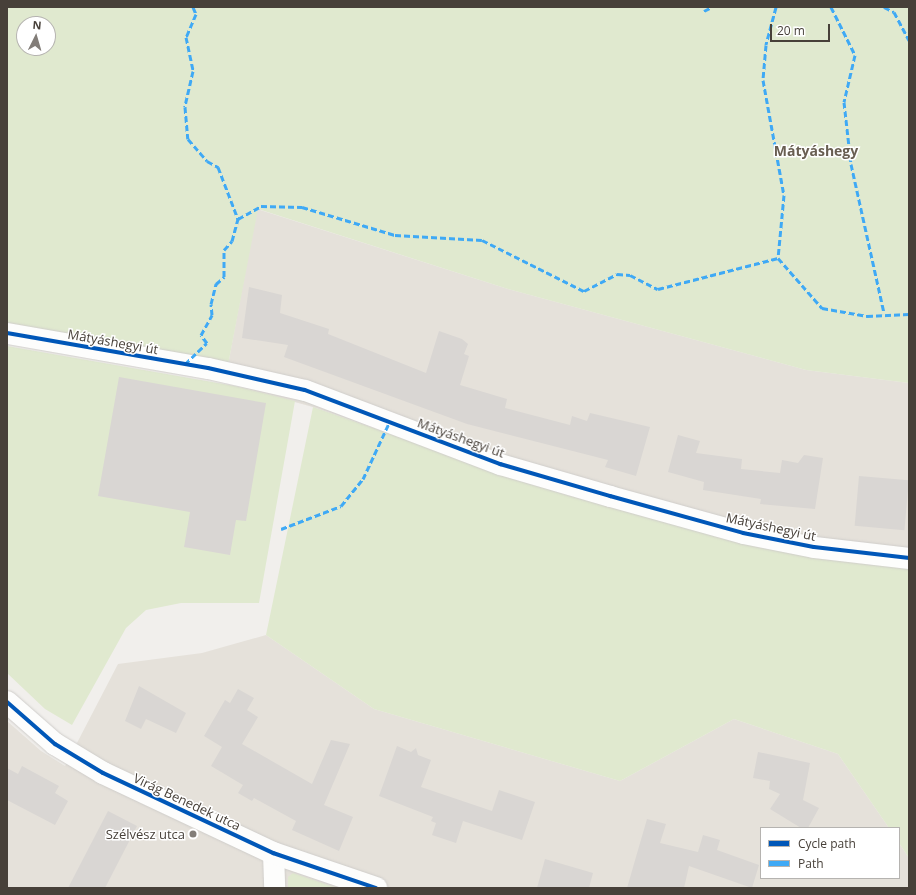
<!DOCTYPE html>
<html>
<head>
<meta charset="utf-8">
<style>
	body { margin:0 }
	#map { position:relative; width:916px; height:895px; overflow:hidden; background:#f1efec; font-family:"Open Sans",sans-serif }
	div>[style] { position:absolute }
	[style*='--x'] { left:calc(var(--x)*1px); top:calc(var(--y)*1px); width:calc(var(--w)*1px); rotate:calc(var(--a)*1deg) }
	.residential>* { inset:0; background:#e5e1da }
	.green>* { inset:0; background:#e0e9cf }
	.building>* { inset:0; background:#d9d6d3; transform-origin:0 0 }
	.roads { filter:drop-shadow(0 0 1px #cfcdca) drop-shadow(0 0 1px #cfcdca) }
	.minor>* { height:21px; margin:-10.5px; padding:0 10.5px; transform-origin:10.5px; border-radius:10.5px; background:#fdfdfc }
	.tertiary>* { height:22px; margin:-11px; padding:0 11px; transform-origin:11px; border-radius:11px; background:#fdfdfc }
	.quiet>* { height:3px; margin-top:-1.5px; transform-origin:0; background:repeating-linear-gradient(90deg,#3fa9f5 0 6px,transparent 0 9px) }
	.cycleway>* { height:4px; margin:-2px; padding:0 2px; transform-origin:2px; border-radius:2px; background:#0057b8 }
	.dots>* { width:11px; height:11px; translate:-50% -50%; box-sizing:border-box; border:2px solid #fff; border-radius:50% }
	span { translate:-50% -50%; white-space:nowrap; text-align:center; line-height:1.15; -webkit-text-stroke:3px #fff; paint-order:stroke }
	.street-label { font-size:13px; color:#474039 }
	.poi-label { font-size:13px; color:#474039 }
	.right { translate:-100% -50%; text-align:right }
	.neighbourhood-label { font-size:14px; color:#685e51; font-weight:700 }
	.frame { position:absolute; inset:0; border:8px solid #474039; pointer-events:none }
	.legend { position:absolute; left:760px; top:827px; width:140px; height:52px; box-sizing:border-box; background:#fff; border:1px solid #b5b3b0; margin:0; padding:5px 7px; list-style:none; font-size:12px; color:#474039 }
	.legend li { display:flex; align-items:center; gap:8px; height:20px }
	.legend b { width:20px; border:1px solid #b5b3b0 }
	.north { position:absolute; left:16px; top:16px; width:40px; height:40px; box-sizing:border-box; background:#fff; border:1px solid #b5b3b0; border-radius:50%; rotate:5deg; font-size:11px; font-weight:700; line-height:16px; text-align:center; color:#474039 }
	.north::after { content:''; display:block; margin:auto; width:14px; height:18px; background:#827d78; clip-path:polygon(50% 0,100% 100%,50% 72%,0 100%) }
	.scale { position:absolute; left:770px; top:24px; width:60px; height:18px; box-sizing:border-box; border:2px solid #474039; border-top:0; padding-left:5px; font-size:12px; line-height:14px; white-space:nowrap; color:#474039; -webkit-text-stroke:3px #fff; paint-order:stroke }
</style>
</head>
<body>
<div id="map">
	<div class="residential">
		<div style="clip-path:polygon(257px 209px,508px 289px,806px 370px,909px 383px,909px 569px,764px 548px,563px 494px,313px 407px,236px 386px,228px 365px)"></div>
		<div style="clip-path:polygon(266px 635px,374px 709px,620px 781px,734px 719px,838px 754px,889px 828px,761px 828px,761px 878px,899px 878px,899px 843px,909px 858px,909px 888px,7px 888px,7px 721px,41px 751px,65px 766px,118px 664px,202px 653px)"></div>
	</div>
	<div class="green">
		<div style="clip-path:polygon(evenodd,7px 7px,909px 7px,909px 383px,806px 370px,508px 289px,258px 209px,228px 365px,7px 325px,7px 7px,24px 24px,48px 24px,48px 48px,24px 48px,24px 24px)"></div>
		<div style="clip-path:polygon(7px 346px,235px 386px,295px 401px,259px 603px,181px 603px,146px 610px,126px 628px,72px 725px,45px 709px,7px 673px)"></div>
		<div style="clip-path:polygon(313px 407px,563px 494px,764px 548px,909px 569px,909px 858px,899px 843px,899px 828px,889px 828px,838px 754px,734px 719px,620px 781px,374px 709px,266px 635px)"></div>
		<div style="clip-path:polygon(293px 873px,337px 888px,288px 888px,288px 877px)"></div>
	</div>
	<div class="building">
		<div style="clip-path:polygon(249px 287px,282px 295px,280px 313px,329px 329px,328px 334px,426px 373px,439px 331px,462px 339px,468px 344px,464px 354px,469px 356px,460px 385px,507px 399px,505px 408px,570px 425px,572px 416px,587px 421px,590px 413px,650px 427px,636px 476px,605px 467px,608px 460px,467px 424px,284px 357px,288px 345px,242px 338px)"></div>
		<div style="clip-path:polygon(119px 377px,266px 403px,246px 521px,236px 520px,230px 555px,184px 547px,190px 512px,98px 496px)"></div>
		<div style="clip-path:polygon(678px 435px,700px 441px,696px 453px,742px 459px,741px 469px,780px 473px,782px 460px,798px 463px,804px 455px,823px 458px,815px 509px,760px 504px,761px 499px,703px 490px,704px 482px,668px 472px)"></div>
		<div style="left:859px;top:476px;width:50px;height:50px;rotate:5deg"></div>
		<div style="clip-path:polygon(139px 686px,186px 713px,176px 733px,146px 719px,141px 729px,125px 721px)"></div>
		<div style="clip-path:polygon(238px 689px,254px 698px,247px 710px,258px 717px,242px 744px,312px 784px,331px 740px,350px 744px,324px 805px,353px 817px,339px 851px,292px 830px,296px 821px,254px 798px,252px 801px,238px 793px,243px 785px,211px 766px,222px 747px,204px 736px,225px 700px,230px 703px)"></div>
		<div style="clip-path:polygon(397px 746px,411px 752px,416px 748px,418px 755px,431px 760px,421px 787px,492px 811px,499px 790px,535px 802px,522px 840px,463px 821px,456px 843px,432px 835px,436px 823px,431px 821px,433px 817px,379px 796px)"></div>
		<div style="clip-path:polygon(758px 752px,810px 763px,803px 800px,819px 808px,808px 828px,801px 828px,770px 809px,780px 794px,769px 789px,770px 781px,753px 778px)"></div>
		<div style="clip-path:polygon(22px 766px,59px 786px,55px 793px,68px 801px,55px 825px,7px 800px,7px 768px,18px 774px)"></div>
		<div style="clip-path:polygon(108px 811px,137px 826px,105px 888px,68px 888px)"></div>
		<div style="clip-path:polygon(647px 819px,666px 824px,660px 843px,698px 852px,703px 835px,720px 840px,717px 850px,759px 865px,752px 888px,689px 866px,684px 888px,627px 888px)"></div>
		<div style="clip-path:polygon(545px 859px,593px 873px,589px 888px,537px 888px)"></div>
	</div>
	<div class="roads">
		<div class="minor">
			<div style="--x:7;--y:333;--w:204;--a:9.9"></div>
			<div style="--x:208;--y:368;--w:99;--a:12.8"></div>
			<div style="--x:305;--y:390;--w:209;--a:20.8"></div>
			<div style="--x:500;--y:464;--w:115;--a:16.2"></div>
			<div style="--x:610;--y:496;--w:138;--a:15.5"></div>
			<div style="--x:743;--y:533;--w:72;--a:11.2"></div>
			<div style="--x:814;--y:547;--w:96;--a:6.6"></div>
			<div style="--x:273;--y:853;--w:35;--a:88"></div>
		</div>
		<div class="tertiary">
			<div style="--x:7;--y:702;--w:64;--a:41.2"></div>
			<div style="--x:55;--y:744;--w:56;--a:31.1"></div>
			<div style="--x:103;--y:773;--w:188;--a:25.2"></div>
			<div style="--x:273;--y:853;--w:109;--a:18.8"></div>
		</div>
	</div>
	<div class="quiet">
		<div style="--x:193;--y:7;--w:8;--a:67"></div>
		<div style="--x:196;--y:14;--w:25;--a:113"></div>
		<div style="--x:186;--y:37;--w:35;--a:78"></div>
		<div style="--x:193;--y:71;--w:37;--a:103"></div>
		<div style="--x:185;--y:107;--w:32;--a:85"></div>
		<div style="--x:188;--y:139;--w:29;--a:49"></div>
		<div style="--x:207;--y:161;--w:13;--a:29"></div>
		<div style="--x:218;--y:167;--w:56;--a:69"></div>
		<div style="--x:776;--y:7;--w:39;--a:105"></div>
		<div style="--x:766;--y:45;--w:35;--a:95"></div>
		<div style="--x:763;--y:80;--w:117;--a:79.7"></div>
		<div style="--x:784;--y:195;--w:63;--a:95.4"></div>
		<div style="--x:778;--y:258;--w:67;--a:48.7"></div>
		<div style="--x:822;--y:308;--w:46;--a:10.1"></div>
		<div style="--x:867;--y:316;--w:42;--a:-2.7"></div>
		<div style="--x:831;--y:7;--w:54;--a:63.4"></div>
		<div style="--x:855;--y:55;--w:48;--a:103.2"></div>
		<div style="--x:844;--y:102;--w:62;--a:83.6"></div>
		<div style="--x:851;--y:164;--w:153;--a:77.5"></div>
		<div style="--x:884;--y:7;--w:11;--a:27"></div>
		<div style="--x:894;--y:12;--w:32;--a:62"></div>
		<div style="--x:704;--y:11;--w:9;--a:-27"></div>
		<div style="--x:185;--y:364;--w:30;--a:-44"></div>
		<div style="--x:207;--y:343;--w:10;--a:-127"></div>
		<div style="--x:201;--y:335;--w:23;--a:-61"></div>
		<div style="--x:212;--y:315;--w:11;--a:-95"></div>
		<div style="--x:211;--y:304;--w:21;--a:-76"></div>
		<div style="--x:216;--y:284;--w:11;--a:-41"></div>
		<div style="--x:224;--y:277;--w:27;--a:-90"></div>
		<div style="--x:224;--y:250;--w:12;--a:-48"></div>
		<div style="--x:232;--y:241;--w:23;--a:-75"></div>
		<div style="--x:238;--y:219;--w:26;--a:-29"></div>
		<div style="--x:261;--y:206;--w:41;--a:1.4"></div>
		<div style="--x:302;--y:207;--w:97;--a:16.8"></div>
		<div style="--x:395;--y:235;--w:87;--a:3.3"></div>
		<div style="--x:482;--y:240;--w:114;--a:26.6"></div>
		<div style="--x:584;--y:291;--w:37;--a:-27"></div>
		<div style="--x:617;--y:274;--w:13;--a:4"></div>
		<div style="--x:630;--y:275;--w:31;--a:27"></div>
		<div style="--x:658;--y:289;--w:124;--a:-14.5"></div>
		<div style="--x:281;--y:529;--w:64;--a:-21"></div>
		<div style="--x:341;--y:506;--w:35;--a:-51"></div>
		<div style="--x:363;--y:479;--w:62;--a:-65.1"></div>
	</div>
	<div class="cycleway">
		<div style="--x:7;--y:333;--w:204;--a:9.9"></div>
		<div style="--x:208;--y:368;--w:99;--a:12.8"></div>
		<div style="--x:305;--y:390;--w:209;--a:20.8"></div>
		<div style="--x:500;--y:464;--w:115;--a:16.2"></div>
		<div style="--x:610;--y:496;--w:138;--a:15.5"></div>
		<div style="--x:743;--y:533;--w:72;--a:11.2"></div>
		<div style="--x:814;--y:547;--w:96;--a:6.6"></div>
		<div style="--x:7;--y:702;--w:64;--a:41.2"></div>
		<div style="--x:55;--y:744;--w:56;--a:31.1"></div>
		<div style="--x:103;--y:773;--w:188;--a:25.2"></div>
		<div style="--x:273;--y:853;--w:109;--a:18.8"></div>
	</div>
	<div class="dots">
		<div style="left:193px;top:834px;background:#827d78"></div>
	</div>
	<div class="street-label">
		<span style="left:113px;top:342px;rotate:10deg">Mátyáshegyi út</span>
		<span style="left:461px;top:438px;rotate:20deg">Mátyáshegyi út</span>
		<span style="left:771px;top:527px;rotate:12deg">Mátyáshegyi út</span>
		<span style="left:187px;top:802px;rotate:25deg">Virág Benedek utca</span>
	</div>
	<div class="poi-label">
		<span class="right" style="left:185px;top:834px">Szélvész utca</span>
	</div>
	<div class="neighbourhood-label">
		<span style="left:816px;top:151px">Mátyáshegy</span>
	</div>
	<div class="frame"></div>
	<ul class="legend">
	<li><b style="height:5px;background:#0057b8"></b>Cycle path</li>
	<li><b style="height:5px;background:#3fa9f5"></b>Path</li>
	</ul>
	<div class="north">N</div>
	<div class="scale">20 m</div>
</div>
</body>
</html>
